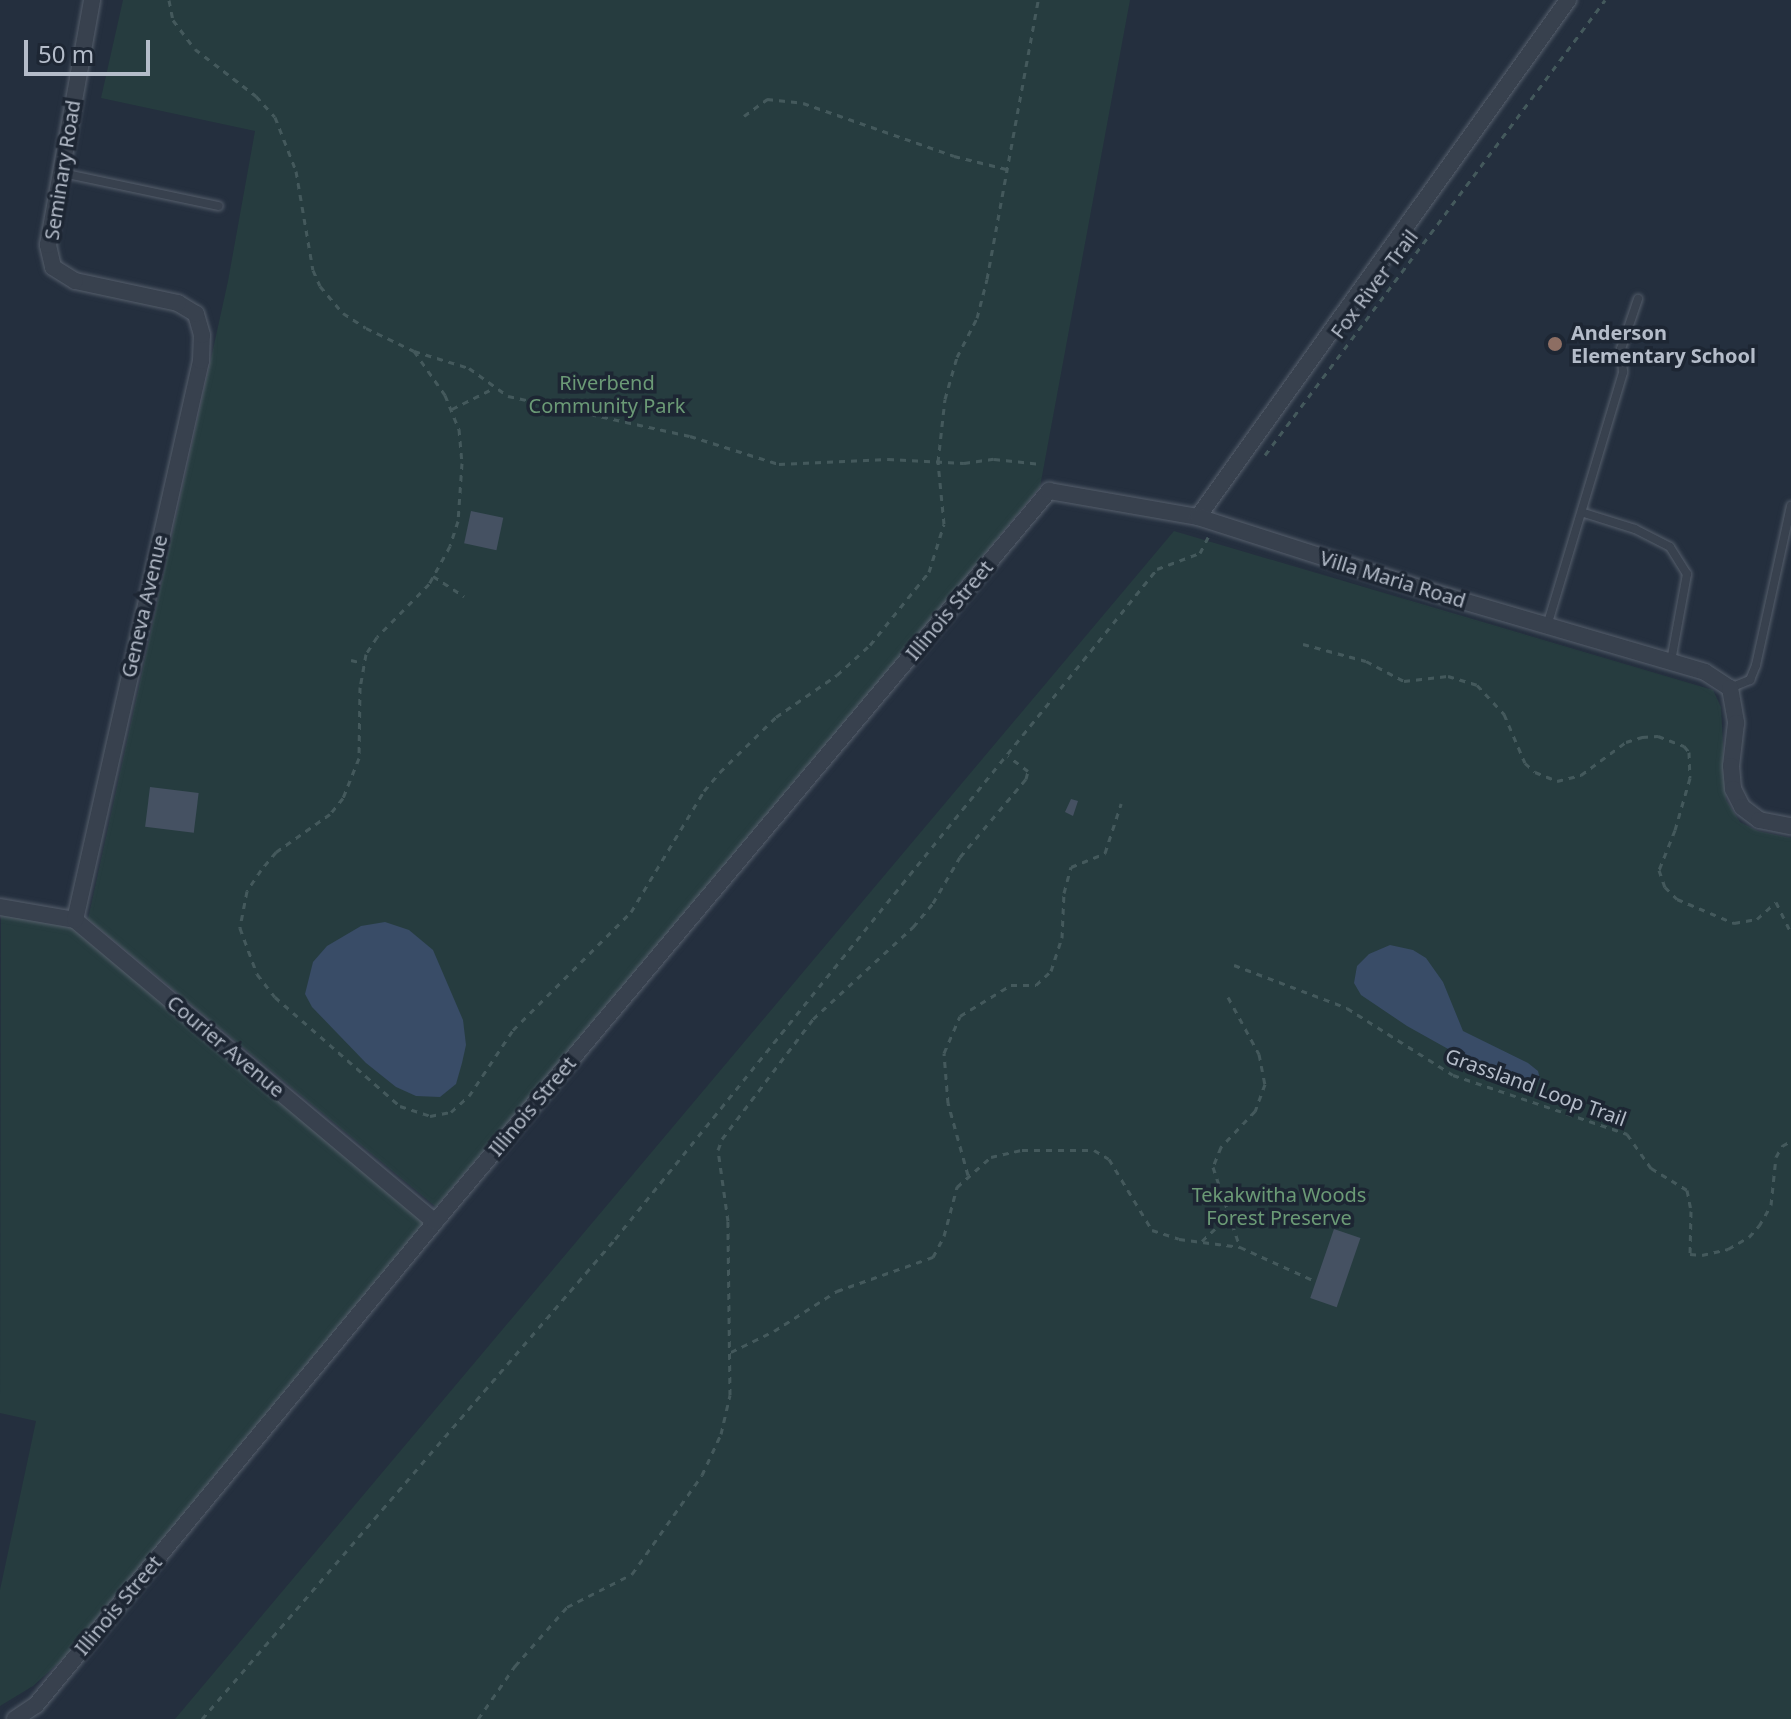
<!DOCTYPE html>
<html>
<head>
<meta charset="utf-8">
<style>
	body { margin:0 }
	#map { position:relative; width:1791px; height:1719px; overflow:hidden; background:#242f3e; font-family:"Noto Sans",sans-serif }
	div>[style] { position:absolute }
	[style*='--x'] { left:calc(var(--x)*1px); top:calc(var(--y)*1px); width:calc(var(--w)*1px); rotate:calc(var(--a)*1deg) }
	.green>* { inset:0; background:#263c3f }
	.water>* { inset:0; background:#394c67 }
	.building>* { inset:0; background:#455162; transform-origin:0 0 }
	.path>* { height:3px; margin-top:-1.5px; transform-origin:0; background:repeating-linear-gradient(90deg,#44595c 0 6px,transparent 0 12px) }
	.roads { filter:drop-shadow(0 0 2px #565f6c) drop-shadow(0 0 2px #565f6c) }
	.lane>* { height:8px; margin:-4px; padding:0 4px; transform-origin:4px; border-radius:4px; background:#38414e }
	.street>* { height:16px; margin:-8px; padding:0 8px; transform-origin:8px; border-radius:8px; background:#38414e }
	.dots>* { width:22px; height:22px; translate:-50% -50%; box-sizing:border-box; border:4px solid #1d2633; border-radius:50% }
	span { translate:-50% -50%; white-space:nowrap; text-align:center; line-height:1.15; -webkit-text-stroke:7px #1d2633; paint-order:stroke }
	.street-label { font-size:20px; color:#b4bcc9 }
	.poi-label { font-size:20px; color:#b4bcc9; font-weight:700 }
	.left { translate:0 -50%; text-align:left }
	.park-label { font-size:20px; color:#6b9a76 }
	.scale { position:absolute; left:24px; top:40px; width:126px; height:36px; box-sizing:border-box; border:4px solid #b4bcc9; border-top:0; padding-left:10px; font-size:24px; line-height:28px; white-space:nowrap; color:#b4bcc9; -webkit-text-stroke:6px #1d2633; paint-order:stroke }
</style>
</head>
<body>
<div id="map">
	<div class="green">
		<div style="clip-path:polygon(123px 0,1130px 0,1040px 487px,732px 861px,436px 1207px,88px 919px,228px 281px,255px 131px,101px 98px)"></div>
		<div style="clip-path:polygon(1174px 531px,1713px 690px,1721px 707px,1726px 800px,1740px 822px,1758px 831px,1791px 838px,1791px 1719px,175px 1719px)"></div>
		<div style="clip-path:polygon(1px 914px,72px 928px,426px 1222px,65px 1657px,33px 1686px,0 1706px,0 1590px,36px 1421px,0 1413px)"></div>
	</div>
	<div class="water">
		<div style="clip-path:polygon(385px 922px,409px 930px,433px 950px,463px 1020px,466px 1045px,462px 1063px,456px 1084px,440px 1097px,416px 1096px,396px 1087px,366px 1063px,312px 1007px,305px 994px,313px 962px,327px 946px,361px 926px)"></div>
		<div style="clip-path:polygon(1390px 945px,1413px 950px,1426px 958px,1443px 982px,1463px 1031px,1528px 1063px,1538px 1071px,1540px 1079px,1537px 1084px,1475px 1064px,1407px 1026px,1361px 995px,1354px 983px,1357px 966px,1369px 954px)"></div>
	</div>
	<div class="building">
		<div style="left:471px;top:511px;width:33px;height:33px;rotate:12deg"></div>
		<div style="left:150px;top:787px;width:49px;height:40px;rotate:7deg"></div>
		<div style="clip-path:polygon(1071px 799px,1078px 801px,1073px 816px,1065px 812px)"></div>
		<div style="left:1334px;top:1229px;width:28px;height:73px;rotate:19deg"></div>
	</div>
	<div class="path">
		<div style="--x:169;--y:0;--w:20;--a:79"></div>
		<div style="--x:173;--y:20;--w:36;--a:53"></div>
		<div style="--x:195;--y:49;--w:77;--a:37.6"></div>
		<div style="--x:256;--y:96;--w:28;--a:48"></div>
		<div style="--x:275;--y:117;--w:58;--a:68.7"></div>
		<div style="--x:296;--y:171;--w:100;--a:80.3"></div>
		<div style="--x:313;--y:270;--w:17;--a:66"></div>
		<div style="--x:320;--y:286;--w:35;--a:50"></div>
		<div style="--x:343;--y:313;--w:27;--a:33"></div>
		<div style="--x:366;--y:328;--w:53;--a:25.6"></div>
		<div style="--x:414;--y:351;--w:58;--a:17.2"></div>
		<div style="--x:469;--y:368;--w:48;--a:35.7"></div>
		<div style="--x:508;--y:396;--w:186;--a:12.4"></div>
		<div style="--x:690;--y:436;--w:93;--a:17.5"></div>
		<div style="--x:779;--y:464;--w:109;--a:-2.6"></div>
		<div style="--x:888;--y:459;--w:76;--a:3"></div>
		<div style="--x:964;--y:463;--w:30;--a:-8"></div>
		<div style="--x:994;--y:459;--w:47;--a:6.1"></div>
		<div style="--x:744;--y:116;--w:29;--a:-36"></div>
		<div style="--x:767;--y:99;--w:36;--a:6"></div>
		<div style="--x:803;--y:103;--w:160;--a:19.3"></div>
		<div style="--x:954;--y:156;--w:54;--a:14"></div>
		<div style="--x:414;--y:351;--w:54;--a:54.8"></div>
		<div style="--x:445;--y:395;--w:37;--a:68"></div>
		<div style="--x:459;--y:429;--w:34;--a:85"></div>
		<div style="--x:462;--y:463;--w:58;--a:93.9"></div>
		<div style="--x:458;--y:521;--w:26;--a:108"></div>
		<div style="--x:450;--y:546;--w:43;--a:118.9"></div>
		<div style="--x:429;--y:584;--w:74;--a:134.5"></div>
		<div style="--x:377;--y:637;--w:20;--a:123"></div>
		<div style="--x:366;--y:654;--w:34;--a:100"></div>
		<div style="--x:360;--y:687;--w:71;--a:90.8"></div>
		<div style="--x:359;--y:758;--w:43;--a:111.8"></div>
		<div style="--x:343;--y:798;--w:21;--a:129"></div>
		<div style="--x:330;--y:814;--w:66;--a:144.9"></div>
		<div style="--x:276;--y:852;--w:23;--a:130"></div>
		<div style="--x:261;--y:870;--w:25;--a:124"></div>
		<div style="--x:247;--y:891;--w:38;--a:101"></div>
		<div style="--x:240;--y:928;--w:49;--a:69.7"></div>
		<div style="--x:257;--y:974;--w:29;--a:52"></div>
		<div style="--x:275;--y:997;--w:166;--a:41.1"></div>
		<div style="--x:400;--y:1106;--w:32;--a:18"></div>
		<div style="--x:430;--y:1116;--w:21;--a:-11"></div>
		<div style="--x:451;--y:1112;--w:24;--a:-42"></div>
		<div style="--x:469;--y:1096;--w:79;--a:-56.3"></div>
		<div style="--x:513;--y:1030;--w:167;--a:-45"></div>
		<div style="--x:631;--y:912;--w:141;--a:-58.9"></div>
		<div style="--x:704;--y:791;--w:25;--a:-50"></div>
		<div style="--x:720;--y:772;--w:78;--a:-44.5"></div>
		<div style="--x:776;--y:717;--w:74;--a:-34.5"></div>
		<div style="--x:837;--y:675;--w:45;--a:-42.3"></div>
		<div style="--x:870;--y:645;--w:94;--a:-51.1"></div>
		<div style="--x:929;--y:572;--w:50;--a:-72.6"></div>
		<div style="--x:944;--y:524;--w:62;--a:-95.5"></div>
		<div style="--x:938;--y:462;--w:63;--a:-83.7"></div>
		<div style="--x:945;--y:399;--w:44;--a:-74.1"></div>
		<div style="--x:957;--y:357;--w:44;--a:-62.9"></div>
		<div style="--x:977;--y:318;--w:40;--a:-75.6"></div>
		<div style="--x:987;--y:279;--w:284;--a:-79.6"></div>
		<div style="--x:452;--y:409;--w:45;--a:-26.6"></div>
		<div style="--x:1265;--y:455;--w:568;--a:-53.23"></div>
		<div style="--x:433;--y:576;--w:37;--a:33"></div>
		<div style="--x:1303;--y:644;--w:65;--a:15.1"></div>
		<div style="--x:1366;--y:661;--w:43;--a:27.8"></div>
		<div style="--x:1404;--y:681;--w:44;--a:-6.5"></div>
		<div style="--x:1448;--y:676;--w:30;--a:17"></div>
		<div style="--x:1477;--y:685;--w:40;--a:47"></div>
		<div style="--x:1504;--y:714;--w:53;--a:66.8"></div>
		<div style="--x:1525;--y:763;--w:13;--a:42"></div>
		<div style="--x:1535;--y:772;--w:24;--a:22"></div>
		<div style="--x:1557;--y:781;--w:25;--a:-14"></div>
		<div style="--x:1581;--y:775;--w:56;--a:-36.3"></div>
		<div style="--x:1626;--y:742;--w:17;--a:-17"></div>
		<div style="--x:1642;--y:737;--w:16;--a:-4"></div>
		<div style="--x:1658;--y:736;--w:28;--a:21"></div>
		<div style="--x:1684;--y:746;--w:8;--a:50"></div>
		<div style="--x:1689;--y:752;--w:26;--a:88"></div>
		<div style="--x:1690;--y:778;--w:54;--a:106.1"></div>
		<div style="--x:1675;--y:830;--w:43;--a:111.8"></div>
		<div style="--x:1659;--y:870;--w:18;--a:71"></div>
		<div style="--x:1665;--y:887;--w:17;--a:45"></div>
		<div style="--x:1677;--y:899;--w:62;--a:22.8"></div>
		<div style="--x:1734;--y:923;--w:23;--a:-10"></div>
		<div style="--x:1757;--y:919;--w:25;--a:-42"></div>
		<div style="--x:1776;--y:902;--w:34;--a:64"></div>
		<div style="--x:351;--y:660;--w:12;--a:14"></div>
		<div style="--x:1234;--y:965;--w:121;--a:20.8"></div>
		<div style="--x:1347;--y:1008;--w:125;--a:32.3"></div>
		<div style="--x:1453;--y:1075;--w:184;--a:18.7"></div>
		<div style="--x:1627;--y:1134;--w:42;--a:54.8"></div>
		<div style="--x:1651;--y:1168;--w:42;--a:31.4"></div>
		<div style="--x:1687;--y:1190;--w:21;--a:79"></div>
		<div style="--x:1691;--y:1211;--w:43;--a:91.3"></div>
		<div style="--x:1690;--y:1254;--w:12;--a:5"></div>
		<div style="--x:1702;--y:1255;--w:27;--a:-13"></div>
		<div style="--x:1728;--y:1249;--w:24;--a:-30"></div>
		<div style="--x:1749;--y:1237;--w:15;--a:-48"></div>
		<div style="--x:1759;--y:1226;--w:24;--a:-60"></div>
		<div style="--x:1771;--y:1205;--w:48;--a:-84.1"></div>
		<div style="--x:1776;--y:1157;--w:13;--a:-61"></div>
		<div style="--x:1782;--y:1146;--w:10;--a:-29"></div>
		<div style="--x:1228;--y:997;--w:65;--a:61.5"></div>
		<div style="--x:1259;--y:1054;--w:31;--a:79"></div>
		<div style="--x:1265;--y:1084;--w:29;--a:110"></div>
		<div style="--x:1255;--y:1111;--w:50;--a:133.4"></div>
		<div style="--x:1221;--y:1147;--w:22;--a:112"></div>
		<div style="--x:1213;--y:1167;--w:84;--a:71.4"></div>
		<div style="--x:968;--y:1175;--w:75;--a:-105.5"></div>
		<div style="--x:948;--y:1103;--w:50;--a:-94.6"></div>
		<div style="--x:944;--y:1053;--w:40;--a:-66.6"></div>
		<div style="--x:960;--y:1016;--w:60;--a:-31.3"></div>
		<div style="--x:1011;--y:985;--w:25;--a:0"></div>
		<div style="--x:1036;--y:985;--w:21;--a:-43"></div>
		<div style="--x:1051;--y:971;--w:35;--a:-72"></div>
		<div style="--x:1062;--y:938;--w:45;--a:-87.5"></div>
		<div style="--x:1064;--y:893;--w:27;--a:-75"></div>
		<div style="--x:1071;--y:867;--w:37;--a:-22"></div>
		<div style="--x:1105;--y:853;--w:52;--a:-71.9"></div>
		<div style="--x:1202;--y:1241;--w:25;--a:-43"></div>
		<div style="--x:1220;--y:1224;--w:15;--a:-67"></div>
		<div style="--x:731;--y:1352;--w:48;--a:-26"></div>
		<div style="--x:774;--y:1331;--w:75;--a:-32.4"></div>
		<div style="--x:837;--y:1291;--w:102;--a:-19.5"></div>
		<div style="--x:933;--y:1257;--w:24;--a:-62"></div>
		<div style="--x:944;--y:1236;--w:51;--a:-75.1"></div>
		<div style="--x:957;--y:1187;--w:45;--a:-41.4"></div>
		<div style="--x:991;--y:1157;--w:32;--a:-13"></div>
		<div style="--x:1022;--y:1150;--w:72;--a:0"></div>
		<div style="--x:1094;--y:1150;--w:17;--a:31"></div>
		<div style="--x:1109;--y:1159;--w:83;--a:58.8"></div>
		<div style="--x:1152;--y:1230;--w:28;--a:18"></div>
		<div style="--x:1179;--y:1239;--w:62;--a:7.5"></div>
		<div style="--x:1240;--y:1247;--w:82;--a:24.4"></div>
		<div style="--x:202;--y:1719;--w:633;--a:-49.29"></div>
		<div style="--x:615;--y:1239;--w:862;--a:-51.03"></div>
		<div style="--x:1157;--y:569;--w:46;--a:-20.4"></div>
		<div style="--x:1200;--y:553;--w:18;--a:-63"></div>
		<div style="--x:478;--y:1719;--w:65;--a:-55.1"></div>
		<div style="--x:515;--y:1666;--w:79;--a:-48.6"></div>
		<div style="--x:567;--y:1607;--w:73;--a:-26.9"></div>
		<div style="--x:632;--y:1574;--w:121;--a:-54.7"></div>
		<div style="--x:702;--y:1475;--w:45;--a:-65.1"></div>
		<div style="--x:721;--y:1434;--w:40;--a:-77"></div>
		<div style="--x:730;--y:1395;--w:174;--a:-90.7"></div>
		<div style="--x:728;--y:1221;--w:72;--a:-98"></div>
		<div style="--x:718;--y:1150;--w:12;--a:-70"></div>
		<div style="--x:722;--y:1139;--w:151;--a:-52.8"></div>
		<div style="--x:813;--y:1019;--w:136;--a:-42.6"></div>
		<div style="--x:913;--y:927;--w:31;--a:-50"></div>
		<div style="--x:933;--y:903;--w:53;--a:-59.6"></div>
		<div style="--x:960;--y:857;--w:102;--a:-49.8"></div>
		<div style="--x:1026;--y:779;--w:8;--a:-76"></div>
		<div style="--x:1028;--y:771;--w:25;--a:-143"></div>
	</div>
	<div class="roads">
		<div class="lane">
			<div style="--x:62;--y:173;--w:160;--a:11.9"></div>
			<div style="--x:1584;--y:513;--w:53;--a:17.4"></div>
			<div style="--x:1635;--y:529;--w:39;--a:27"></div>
			<div style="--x:1670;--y:547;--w:32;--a:58"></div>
			<div style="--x:1687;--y:574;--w:88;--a:100.4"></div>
			<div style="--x:1547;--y:626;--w:265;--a:-73.3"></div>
			<div style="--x:1623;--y:372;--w:23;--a:-95"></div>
			<div style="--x:1621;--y:349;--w:53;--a:-71.2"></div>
			<div style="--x:1730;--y:688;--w:22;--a:-22"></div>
			<div style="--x:1750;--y:680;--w:16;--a:-68"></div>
			<div style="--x:1756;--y:665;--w:163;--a:-77.6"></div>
		</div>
		<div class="street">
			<div style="--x:1198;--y:517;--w:636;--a:-54.41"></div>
			<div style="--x:0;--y:907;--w:76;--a:9.8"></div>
			<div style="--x:75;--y:920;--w:470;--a:40"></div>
			<div style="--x:75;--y:920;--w:573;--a:-77.3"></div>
			<div style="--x:201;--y:361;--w:26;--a:-88"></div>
			<div style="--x:202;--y:335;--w:22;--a:-106"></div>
			<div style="--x:196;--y:314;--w:21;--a:-149"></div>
			<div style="--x:178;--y:303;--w:105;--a:-167.9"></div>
			<div style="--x:75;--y:281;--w:26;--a:-148"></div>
			<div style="--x:53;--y:267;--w:23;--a:-103"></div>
			<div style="--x:48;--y:245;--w:249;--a:-79.8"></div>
			<div style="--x:15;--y:1719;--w:25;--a:-34"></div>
			<div style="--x:36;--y:1705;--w:626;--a:-50.44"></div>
			<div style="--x:435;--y:1222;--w:955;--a:-49.97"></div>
			<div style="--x:1049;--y:491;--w:151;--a:9.9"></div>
			<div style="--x:1198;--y:517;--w:246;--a:17.8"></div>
			<div style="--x:1432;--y:592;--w:284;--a:16.3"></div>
			<div style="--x:1705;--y:672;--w:30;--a:33"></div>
			<div style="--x:1730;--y:688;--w:36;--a:80"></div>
			<div style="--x:1736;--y:723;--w:43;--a:96.6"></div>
			<div style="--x:1731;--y:766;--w:23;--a:85"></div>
			<div style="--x:1733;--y:789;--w:20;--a:63"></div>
			<div style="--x:1742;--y:807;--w:21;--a:37"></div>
			<div style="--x:1759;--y:820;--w:33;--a:11"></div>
		</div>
	</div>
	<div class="dots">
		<div style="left:1555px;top:344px;background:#8d6e63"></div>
	</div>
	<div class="street-label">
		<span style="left:62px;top:170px;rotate:-81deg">Seminary Road</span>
		<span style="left:1374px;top:284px;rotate:-53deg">Fox River Trail</span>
		<span style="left:1393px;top:579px;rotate:17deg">Villa Maria Road</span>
		<span style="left:144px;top:606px;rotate:-77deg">Geneva Avenue</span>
		<span style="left:949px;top:610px;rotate:-50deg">Illinois Street</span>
		<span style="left:226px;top:1046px;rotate:40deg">Courier Avenue</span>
		<span style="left:1536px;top:1087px;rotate:20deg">Grassland Loop Trail</span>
		<span style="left:532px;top:1106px;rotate:-50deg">Illinois Street</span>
		<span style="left:118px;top:1605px;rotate:-50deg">Illinois Street</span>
	</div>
	<div class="poi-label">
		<span class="left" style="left:1571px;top:344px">Anderson<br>Elementary School</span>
	</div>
	<div class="park-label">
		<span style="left:607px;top:394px">Riverbend<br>Community Park</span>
		<span style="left:1279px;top:1206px">Tekakwitha Woods<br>Forest Preserve</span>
	</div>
	<div class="scale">50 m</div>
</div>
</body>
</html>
